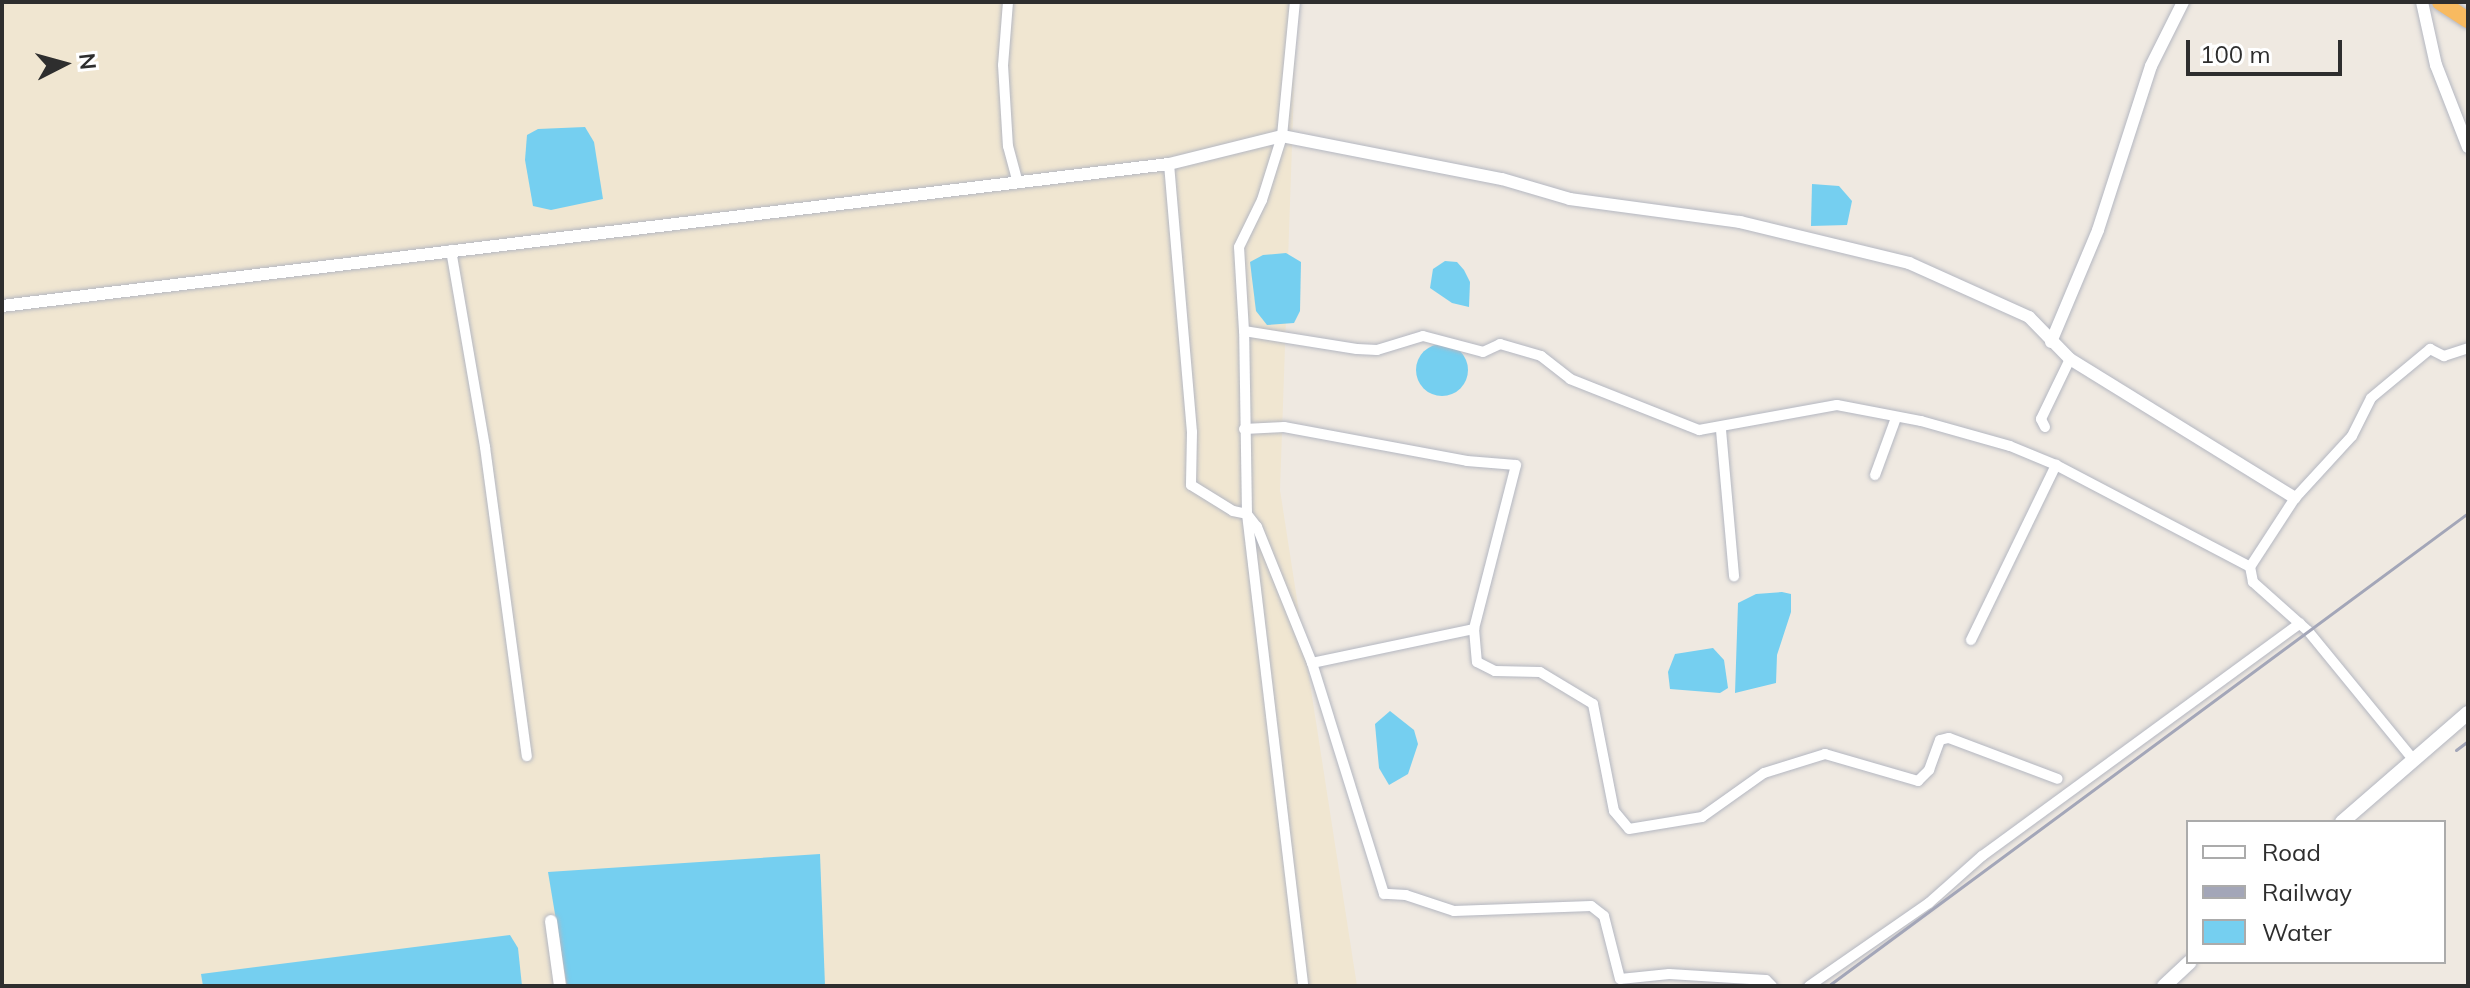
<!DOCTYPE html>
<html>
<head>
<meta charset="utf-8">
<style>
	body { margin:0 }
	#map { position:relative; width:2470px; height:988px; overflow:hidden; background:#efe9e1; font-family:Mulish,sans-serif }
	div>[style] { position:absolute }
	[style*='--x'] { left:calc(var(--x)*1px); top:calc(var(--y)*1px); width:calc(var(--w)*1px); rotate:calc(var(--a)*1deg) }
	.education>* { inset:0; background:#f0e6d1 }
	.water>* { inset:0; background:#75cff0 }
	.round { border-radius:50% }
	.roads { filter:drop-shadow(0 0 2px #b4b7c1) drop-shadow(0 0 2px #b4b7c1) }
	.minor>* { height:10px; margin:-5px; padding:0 5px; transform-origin:5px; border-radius:5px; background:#fff }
	.tertiary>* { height:12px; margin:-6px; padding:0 6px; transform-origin:6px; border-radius:6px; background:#fff }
	.secondary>* { height:14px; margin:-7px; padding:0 7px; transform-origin:7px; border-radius:7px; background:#fff }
	.trunk>* { height:16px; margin:-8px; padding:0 8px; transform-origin:8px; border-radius:8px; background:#f8ba60 }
	.rail>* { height:3px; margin:-1.5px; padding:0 1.5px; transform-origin:1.5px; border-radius:1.5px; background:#a3a6b8 }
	span { translate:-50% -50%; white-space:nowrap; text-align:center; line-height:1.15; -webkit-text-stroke:7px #fff; paint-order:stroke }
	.frame { position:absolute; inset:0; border:4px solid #2e2e2e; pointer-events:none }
	.legend { position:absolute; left:2186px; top:820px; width:260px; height:144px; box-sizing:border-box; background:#fff; border:2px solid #ababab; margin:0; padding:10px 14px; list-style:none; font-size:24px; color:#2e2e2e }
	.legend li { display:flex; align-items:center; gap:16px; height:40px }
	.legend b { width:40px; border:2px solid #ababab }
	.north { position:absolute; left:24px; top:24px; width:80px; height:80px; -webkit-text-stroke:6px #fff; paint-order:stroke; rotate:84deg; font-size:22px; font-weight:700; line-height:32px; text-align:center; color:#2e2e2e }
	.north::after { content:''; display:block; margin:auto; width:28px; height:36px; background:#2e2e2e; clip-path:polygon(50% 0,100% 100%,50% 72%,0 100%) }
	.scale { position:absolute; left:2186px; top:40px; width:156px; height:36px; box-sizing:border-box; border:4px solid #2e2e2e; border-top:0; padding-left:10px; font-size:24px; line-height:28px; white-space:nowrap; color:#2e2e2e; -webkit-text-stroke:6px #fff; paint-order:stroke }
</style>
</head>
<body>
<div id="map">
	<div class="education">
		<div style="clip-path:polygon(2px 2px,1297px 2px,1280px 490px,1357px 986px,2px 986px)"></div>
	</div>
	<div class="water">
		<div style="clip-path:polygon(585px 127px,594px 142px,603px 199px,551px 210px,533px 206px,525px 160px,527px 135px,538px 129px)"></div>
		<div style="clip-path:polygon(1812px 184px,1839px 186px,1852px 201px,1847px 225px,1811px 226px)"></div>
		<div style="clip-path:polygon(1286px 253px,1301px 262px,1300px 311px,1294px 323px,1267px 325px,1256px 311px,1250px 262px,1263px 255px)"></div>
		<div style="clip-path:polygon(1445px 261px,1457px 262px,1464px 270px,1470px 282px,1469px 307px,1452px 303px,1430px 288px,1433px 269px)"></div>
		<div class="round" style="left:1416px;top:344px;width:52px;height:52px"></div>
		<div style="clip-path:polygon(1782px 592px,1791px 594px,1791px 612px,1777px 655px,1776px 683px,1735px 693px,1738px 603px,1756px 594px)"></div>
		<div style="clip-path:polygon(1713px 648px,1724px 660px,1728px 688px,1720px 693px,1670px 689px,1668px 672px,1675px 654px)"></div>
		<div style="clip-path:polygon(1390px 711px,1414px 730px,1418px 744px,1408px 774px,1389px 785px,1379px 768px,1375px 724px)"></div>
		<div style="clip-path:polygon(820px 854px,825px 986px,567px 986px,548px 872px)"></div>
		<div style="clip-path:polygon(510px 935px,518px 948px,522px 986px,203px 986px,201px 974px)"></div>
	</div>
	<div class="roads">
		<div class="minor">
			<div style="--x:1008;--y:2;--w:63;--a:94.5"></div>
			<div style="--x:1003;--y:65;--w:81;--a:86.5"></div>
			<div style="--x:1008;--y:146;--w:35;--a:75"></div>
			<div style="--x:1169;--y:164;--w:269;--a:85.1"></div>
			<div style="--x:1192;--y:432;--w:53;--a:91.1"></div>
			<div style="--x:1191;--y:485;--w:49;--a:31.8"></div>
			<div style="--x:1233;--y:511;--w:14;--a:12"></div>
			<div style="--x:1247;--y:514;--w:475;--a:83.2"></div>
			<div style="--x:451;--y:250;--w:200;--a:80.2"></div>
			<div style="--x:485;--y:447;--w:312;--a:82.3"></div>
			<div style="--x:1244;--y:331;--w:84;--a:-93.4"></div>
			<div style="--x:1239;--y:247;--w:52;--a:-63.9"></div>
			<div style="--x:1262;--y:200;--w:67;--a:-72.6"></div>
			<div style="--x:1282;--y:136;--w:135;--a:-84.5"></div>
			<div style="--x:2045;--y:427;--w:9;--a:-117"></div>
			<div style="--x:2041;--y:419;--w:67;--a:-64.2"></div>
			<div style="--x:1244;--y:429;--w:40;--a:-2.9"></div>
			<div style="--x:1284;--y:427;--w:186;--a:10.5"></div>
			<div style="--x:1467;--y:461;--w:49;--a:4.7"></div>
			<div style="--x:1516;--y:465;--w:169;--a:104.4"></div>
			<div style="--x:1721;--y:430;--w:147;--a:84.9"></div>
			<div style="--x:1875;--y:475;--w:61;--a:-69.8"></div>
			<div style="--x:1971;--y:640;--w:195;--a:-64.1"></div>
			<div style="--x:1312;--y:663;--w:166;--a:-11.9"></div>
			<div style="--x:1474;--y:629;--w:33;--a:85"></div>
			<div style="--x:1477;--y:662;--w:20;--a:27"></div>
			<div style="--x:1495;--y:671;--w:45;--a:1.3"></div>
			<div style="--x:1540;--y:672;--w:62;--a:31.1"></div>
			<div style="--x:1593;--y:704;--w:109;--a:78.9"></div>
			<div style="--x:1614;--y:811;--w:23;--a:50"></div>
			<div style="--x:1629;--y:829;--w:74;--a:-9.3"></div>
			<div style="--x:1702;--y:817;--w:76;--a:-35.4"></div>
			<div style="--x:1764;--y:773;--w:64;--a:-17.3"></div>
			<div style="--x:1825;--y:754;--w:97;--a:16.2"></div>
			<div style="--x:1918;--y:781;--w:16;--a:-45"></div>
			<div style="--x:1929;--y:770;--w:32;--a:-70"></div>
			<div style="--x:1940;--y:740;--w:9;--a:-13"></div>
			<div style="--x:1949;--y:738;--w:116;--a:20.6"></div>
			<div style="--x:2412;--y:758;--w:164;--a:-129.3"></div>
			<div style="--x:2308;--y:631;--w:74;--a:-138.3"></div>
			<div style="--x:2253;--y:582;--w:15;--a:-101"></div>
			<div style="--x:2250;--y:567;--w:82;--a:-56.9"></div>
			<div style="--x:2295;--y:498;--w:84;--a:-47.4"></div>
			<div style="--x:2352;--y:436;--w:42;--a:-63.4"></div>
			<div style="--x:2371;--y:398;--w:77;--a:-39.7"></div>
			<div style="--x:2430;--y:349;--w:16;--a:27"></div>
			<div style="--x:2444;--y:356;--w:25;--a:-18"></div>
			<div style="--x:1772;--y:986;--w:8;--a:-135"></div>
			<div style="--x:1766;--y:980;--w:97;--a:-176.5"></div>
			<div style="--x:1669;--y:974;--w:49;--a:174.2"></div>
			<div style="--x:1620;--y:979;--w:65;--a:-104.3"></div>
			<div style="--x:1604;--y:916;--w:16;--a:-142"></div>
			<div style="--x:1591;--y:906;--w:137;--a:177.9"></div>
			<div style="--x:1454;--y:911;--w:51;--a:-161.6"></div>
			<div style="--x:1406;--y:895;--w:22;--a:-177"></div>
			<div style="--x:1384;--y:894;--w:242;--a:-107.3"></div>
			<div style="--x:1312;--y:663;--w:147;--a:-112"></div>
			<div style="--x:1257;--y:527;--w:16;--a:-128"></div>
			<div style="--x:1247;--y:514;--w:183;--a:-90.9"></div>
			<div style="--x:1244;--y:331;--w:114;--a:9.1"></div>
			<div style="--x:1357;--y:349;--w:20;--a:3"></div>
			<div style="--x:1377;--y:350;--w:48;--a:-16.9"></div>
			<div style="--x:1423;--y:336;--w:62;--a:14.9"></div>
			<div style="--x:1483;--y:352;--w:19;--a:-25"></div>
			<div style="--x:1500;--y:344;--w:43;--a:16.3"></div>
			<div style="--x:1541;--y:356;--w:37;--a:38"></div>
			<div style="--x:1570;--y:379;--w:139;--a:21.6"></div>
			<div style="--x:1699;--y:430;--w:140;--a:-10.3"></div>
			<div style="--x:1837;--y:405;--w:86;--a:10.8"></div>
			<div style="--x:1921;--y:421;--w:92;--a:15.7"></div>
			<div style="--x:2010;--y:446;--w:50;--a:22.4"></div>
			<div style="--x:2056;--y:465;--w:219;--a:27.7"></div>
			<div style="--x:1809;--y:986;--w:146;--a:-34.7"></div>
			<div style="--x:1929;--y:903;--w:71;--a:-41.6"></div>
			<div style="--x:1982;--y:856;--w:394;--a:-36.2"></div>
		</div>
		<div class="tertiary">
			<div style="--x:2422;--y:2;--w:65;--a:77.5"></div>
			<div style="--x:2436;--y:65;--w:88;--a:68.7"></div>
			<div style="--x:2;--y:306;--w:1176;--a:-6.94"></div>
			<div style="--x:1169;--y:164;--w:116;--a:-13.9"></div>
			<div style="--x:1282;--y:136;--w:224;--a:11.1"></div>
			<div style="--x:1502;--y:179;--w:71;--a:16.4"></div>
			<div style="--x:1570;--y:199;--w:172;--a:7.7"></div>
			<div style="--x:1740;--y:222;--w:174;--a:13.6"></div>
			<div style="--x:1909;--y:263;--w:132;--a:24.2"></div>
			<div style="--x:2029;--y:317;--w:59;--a:45.7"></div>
			<div style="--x:2070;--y:359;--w:264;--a:31.7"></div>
			<div style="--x:2051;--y:342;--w:121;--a:-67.2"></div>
			<div style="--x:2098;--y:230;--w:172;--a:-72.1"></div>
			<div style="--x:2151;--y:66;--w:72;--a:-63.4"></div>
			<div style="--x:551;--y:921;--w:66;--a:82.1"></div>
		</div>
		<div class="secondary">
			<div style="--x:2342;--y:822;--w:167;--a:-40.9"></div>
			<div style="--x:2164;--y:986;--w:35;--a:-43"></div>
		</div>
		<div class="trunk">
			<div style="--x:2440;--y:2;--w:33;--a:33"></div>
		</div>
	</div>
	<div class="rail">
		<div style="--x:2456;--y:750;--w:15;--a:-37"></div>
		<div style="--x:1828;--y:986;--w:796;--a:-36.47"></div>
	</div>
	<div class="frame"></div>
	<ul class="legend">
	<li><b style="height:10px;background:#fff"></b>Road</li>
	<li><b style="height:10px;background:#a3a6b8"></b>Railway</li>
	<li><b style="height:22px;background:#75cff0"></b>Water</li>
	</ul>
	<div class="north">N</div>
	<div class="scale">100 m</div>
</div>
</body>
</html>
